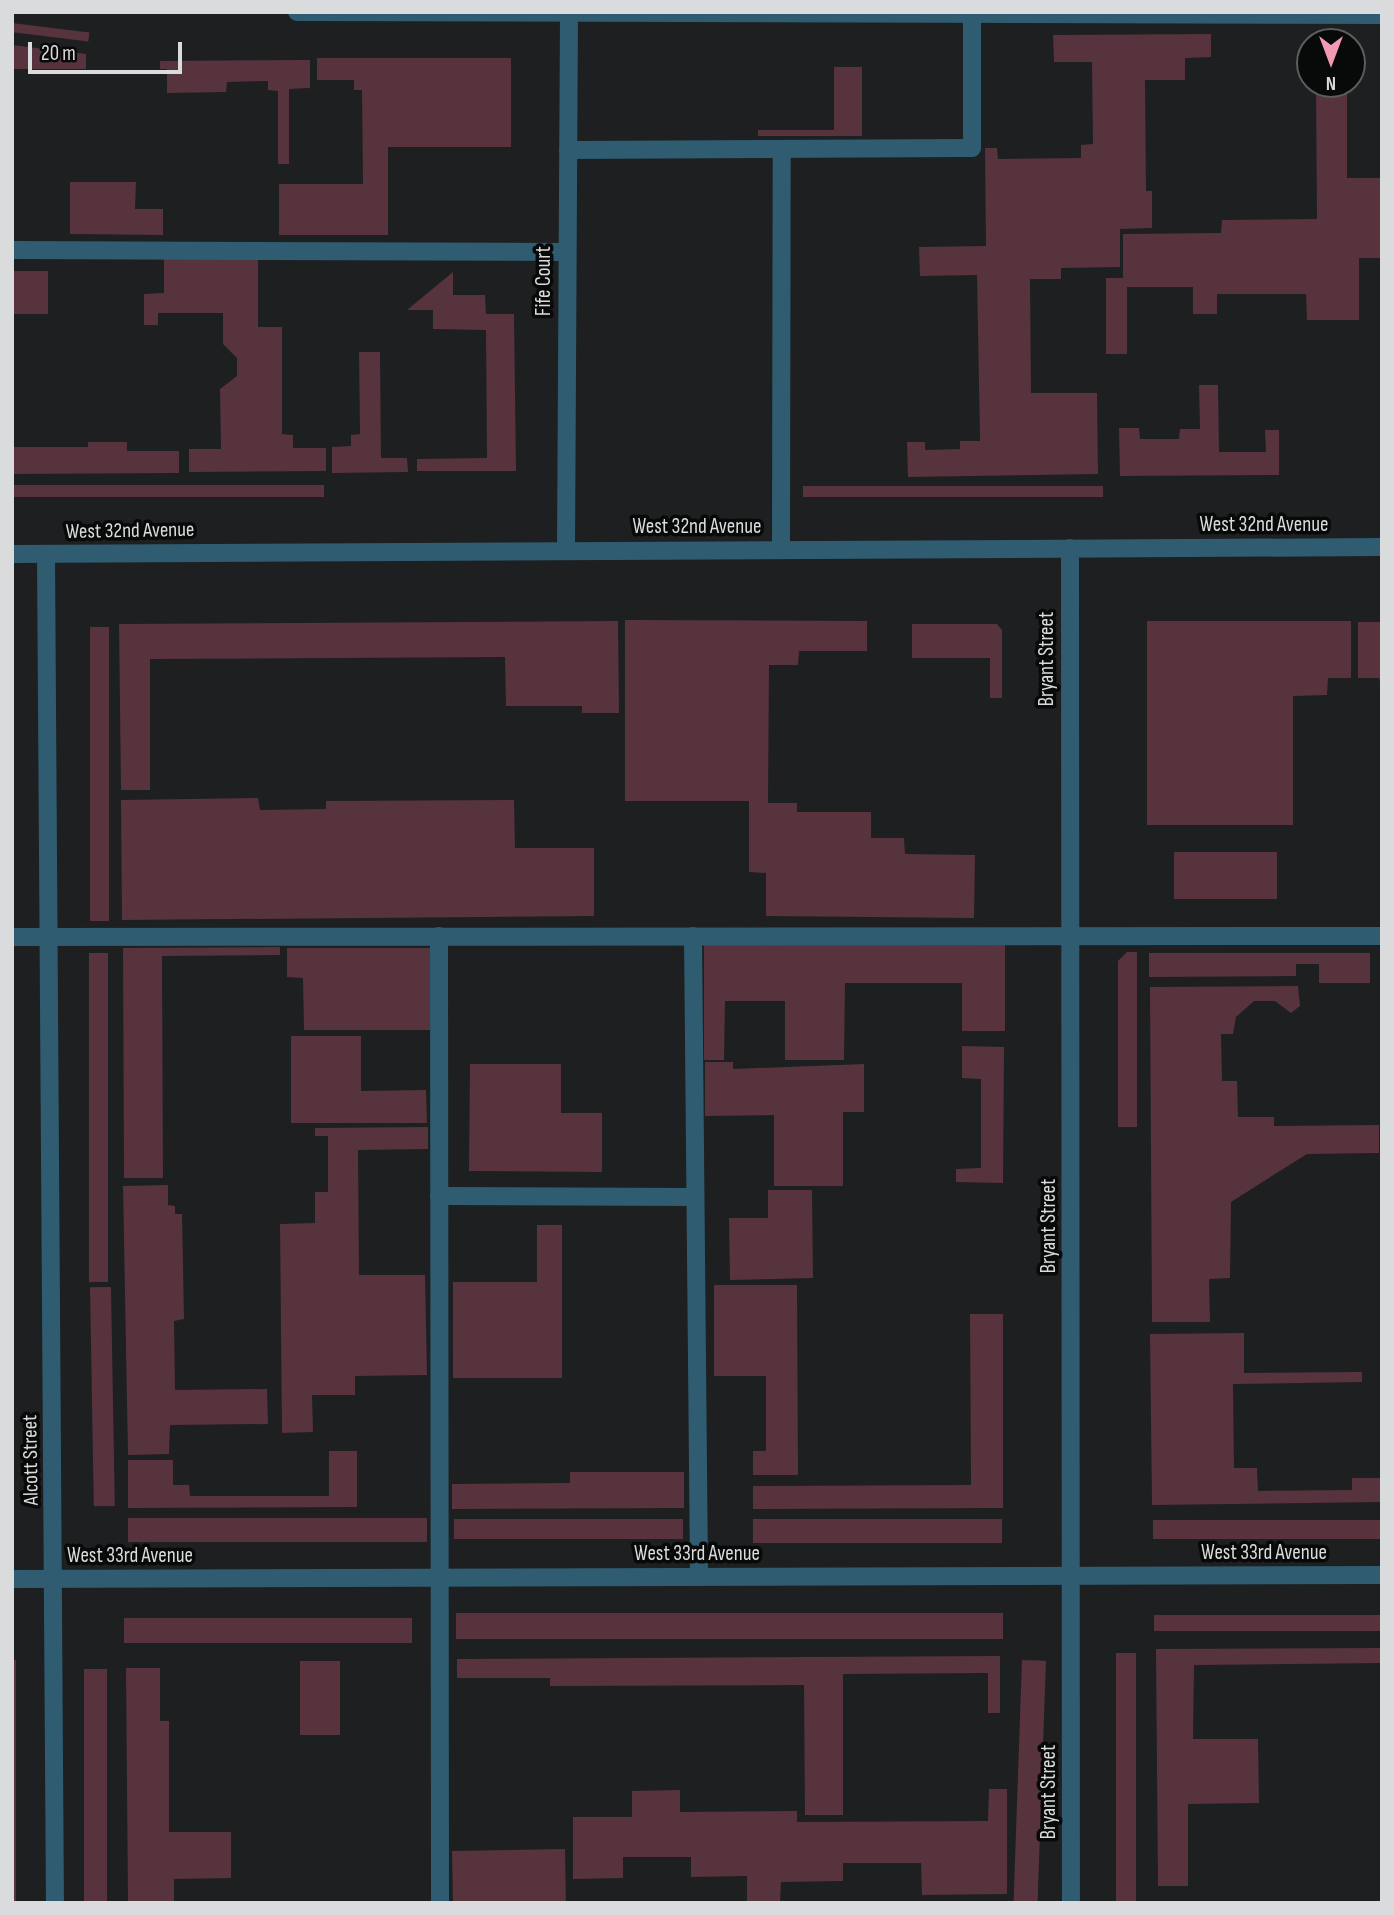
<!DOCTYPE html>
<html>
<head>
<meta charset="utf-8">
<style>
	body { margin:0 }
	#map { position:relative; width:1394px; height:1915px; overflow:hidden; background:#1d1f20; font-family:"Sofia Sans Condensed",sans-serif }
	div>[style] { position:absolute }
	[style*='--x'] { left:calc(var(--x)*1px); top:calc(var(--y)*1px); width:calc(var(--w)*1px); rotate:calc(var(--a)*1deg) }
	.green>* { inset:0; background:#57333e; transform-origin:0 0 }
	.service>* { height:18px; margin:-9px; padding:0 9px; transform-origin:9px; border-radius:9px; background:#2f5c70 }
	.minor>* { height:18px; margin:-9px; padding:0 9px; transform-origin:9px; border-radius:9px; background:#2f5c70 }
	.tertiary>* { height:18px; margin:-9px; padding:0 9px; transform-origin:9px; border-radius:9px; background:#2f5c70 }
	span { translate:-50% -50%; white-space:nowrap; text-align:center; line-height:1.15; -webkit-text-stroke:7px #080909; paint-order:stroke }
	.street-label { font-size:21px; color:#dadbdc }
	.frame { position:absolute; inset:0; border:14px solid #dadbdc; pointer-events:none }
	.north { position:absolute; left:1296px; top:28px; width:70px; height:70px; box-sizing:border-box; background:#080909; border:2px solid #5c5d5d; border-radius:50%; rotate:180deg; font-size:19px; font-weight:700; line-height:28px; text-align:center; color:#dadbdc }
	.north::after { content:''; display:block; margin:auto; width:24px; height:32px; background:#f09ab4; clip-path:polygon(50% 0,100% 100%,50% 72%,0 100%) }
	.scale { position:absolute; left:28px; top:42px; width:154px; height:32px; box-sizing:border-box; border:4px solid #dadbdc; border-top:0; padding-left:9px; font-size:21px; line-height:24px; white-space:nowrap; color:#dadbdc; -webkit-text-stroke:5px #080909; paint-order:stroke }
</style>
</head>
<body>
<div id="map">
	<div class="green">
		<div style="left:12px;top:23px;width:78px;height:9px;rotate:7deg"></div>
		<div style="clip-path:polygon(1211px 34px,1211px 57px,1185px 58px,1185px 80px,1145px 80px,1146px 191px,1152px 191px,1152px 228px,1120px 229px,1120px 267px,1061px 268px,1061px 279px,1030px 279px,1031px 393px,1097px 393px,1098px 474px,908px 477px,907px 442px,925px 442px,925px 450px,960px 449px,960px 441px,980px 441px,977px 275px,920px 276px,919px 247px,986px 246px,985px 148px,997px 148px,998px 159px,1081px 158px,1081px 145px,1093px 144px,1092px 62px,1054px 62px,1053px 35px)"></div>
		<div style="clip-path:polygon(12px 45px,86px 54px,86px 69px,12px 69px)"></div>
		<div style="clip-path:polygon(317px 58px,511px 58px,511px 147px,388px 147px,388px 235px,279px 235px,279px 184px,363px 184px,362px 90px,354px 90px,354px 80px,317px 80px)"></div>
		<div style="clip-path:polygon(310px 60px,310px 88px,289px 89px,289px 164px,278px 164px,278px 91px,268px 90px,268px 81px,227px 82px,226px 92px,167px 93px,167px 69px,160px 69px,160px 61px)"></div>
		<div style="clip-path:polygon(834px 67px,862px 67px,862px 136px,758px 136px,758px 130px,834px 130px)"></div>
		<div style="clip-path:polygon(1316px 84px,1347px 84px,1347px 178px,1382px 178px,1382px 258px,1359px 258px,1359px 320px,1307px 320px,1306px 294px,1217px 294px,1217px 314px,1193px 314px,1193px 287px,1127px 287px,1127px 354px,1106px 354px,1106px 278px,1123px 278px,1123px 234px,1221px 233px,1222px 220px,1317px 219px)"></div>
		<div style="clip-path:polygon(70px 182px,136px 182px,135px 209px,163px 209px,163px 235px,70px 234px)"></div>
		<div style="clip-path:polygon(164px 259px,258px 259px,258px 327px,282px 327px,282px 434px,293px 435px,293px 448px,326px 448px,326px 471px,189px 472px,189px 449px,221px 449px,220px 389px,237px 376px,237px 358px,223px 344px,223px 313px,158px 313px,158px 325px,144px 325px,144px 294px,164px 293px)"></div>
		<div style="left:48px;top:271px;width:43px;height:36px;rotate:90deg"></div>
		<div style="clip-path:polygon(453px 272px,453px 295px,485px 295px,486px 314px,514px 314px,516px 471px,417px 471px,417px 459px,487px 458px,486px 330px,433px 329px,433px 310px,407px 310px)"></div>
		<div style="clip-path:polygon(359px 352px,380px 352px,381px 458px,407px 458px,408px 472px,332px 473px,332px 447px,351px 446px,351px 435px,360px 434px)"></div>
		<div style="clip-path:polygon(1199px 385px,1218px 385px,1219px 452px,1266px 452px,1265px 430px,1279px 430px,1279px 475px,1120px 476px,1119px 428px,1139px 428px,1140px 439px,1179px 439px,1180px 429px,1200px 429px)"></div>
		<div style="clip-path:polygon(88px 442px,127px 442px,127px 451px,179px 451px,179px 473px,12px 474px,12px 447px,88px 447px)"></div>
		<div style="left:324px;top:485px;width:12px;height:312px;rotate:90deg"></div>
		<div style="left:1103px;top:486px;width:11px;height:300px;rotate:90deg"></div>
		<div style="clip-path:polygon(625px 620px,867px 621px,867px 651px,799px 651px,798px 665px,769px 665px,768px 803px,797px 803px,797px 812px,871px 812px,871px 838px,904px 838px,905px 854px,975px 855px,974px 918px,766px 916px,766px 873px,749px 872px,749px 801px,625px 801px)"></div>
		<div style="clip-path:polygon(618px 621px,619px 713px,582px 713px,582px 706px,506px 706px,505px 657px,150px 659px,150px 790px,121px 790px,119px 624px)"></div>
		<div style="clip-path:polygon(1147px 621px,1351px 621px,1351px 678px,1328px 678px,1327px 695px,1293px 696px,1293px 825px,1147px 825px)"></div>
		<div style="clip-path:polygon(1358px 622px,1382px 622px,1382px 691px,1379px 678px,1358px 678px)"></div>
		<div style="clip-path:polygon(912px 624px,997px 624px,1002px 630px,1002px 698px,990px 698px,990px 658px,912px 658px)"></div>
		<div style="left:90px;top:627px;width:19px;height:294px"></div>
		<div style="clip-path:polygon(258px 798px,260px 810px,326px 809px,326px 801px,514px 800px,515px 848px,594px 848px,594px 916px,122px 920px,121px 800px)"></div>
		<div style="left:1277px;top:852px;width:47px;height:103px;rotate:90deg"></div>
		<div style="clip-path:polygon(704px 938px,1005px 938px,1005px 1031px,962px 1031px,962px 983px,845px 983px,844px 1060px,785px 1060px,785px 1001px,725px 1001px,724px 1060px,704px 1060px)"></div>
		<div style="clip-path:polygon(280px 947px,280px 955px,162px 956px,163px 1178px,124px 1178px,123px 948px)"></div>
		<div style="clip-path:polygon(287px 948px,430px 948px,430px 1030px,304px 1030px,303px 978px,287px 977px)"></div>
		<div style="clip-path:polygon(1127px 952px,1137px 952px,1137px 1127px,1118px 1127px,1118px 961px)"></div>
		<div style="left:89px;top:953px;width:19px;height:329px"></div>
		<div style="clip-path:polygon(1149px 953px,1370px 953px,1370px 983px,1319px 983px,1319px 964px,1296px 964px,1296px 976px,1149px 977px)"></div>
		<div style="clip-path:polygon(1298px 986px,1300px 1006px,1291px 1013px,1275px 1001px,1254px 1001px,1236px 1017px,1233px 1034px,1221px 1034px,1222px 1081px,1237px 1081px,1238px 1117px,1274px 1117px,1274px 1126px,1379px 1125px,1379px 1153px,1307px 1154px,1231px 1202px,1230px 1278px,1209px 1279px,1210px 1322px,1152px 1322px,1150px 987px)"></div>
		<div style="clip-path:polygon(291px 1036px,361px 1036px,361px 1091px,426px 1090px,427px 1123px,291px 1123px)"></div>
		<div style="clip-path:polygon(962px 1046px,1004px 1047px,1003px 1183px,956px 1182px,956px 1169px,981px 1168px,981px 1079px,962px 1078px)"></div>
		<div style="clip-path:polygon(705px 1062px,733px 1062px,733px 1069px,864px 1064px,864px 1112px,843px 1112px,843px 1186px,774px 1186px,774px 1115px,705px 1116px)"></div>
		<div style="clip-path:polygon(470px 1064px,561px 1064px,561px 1113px,602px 1113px,602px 1172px,469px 1171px)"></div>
		<div style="clip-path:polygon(428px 1127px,428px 1149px,358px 1150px,359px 1275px,425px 1275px,427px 1375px,355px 1376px,355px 1395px,312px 1395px,313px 1432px,282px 1433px,280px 1224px,315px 1223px,315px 1192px,328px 1192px,328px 1136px,315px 1136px,315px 1128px)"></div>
		<div style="clip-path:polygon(168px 1185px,168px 1205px,175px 1206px,175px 1214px,182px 1214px,184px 1319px,174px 1321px,175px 1390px,267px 1389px,268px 1424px,170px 1425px,169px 1454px,128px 1455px,123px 1186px)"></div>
		<div style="clip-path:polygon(768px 1190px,812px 1190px,813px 1278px,730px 1280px,729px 1218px,768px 1218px)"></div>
		<div style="clip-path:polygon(12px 1198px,13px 1198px,14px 1509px,12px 1509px)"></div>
		<div style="clip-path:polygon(537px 1225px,562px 1225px,562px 1378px,453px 1378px,453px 1282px,537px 1282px)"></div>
		<div style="clip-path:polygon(714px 1285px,797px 1285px,798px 1475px,753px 1475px,753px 1451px,766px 1451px,766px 1376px,714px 1376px)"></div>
		<div style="left:111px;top:1287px;width:219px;height:21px;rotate:89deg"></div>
		<div style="clip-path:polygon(970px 1314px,1003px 1314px,1003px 1508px,753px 1509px,753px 1486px,971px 1485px)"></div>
		<div style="clip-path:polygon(1244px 1333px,1244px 1373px,1362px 1372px,1362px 1382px,1233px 1384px,1234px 1468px,1257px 1468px,1258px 1491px,1352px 1490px,1352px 1478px,1382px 1478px,1382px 1502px,1152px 1505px,1150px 1334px)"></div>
		<div style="clip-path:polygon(329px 1451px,357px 1451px,357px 1507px,128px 1508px,128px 1460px,173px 1460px,173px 1485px,189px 1485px,190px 1496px,329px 1496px)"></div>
		<div style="clip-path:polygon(570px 1472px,684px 1472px,684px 1508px,452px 1509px,452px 1484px,570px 1483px)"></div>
		<div style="left:427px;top:1518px;width:24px;height:299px;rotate:90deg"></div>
		<div style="left:683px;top:1519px;width:20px;height:229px;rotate:90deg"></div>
		<div style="left:1002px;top:1519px;width:24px;height:249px;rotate:90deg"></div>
		<div style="left:1382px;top:1520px;width:19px;height:229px;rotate:90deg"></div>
		<div style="left:1003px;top:1613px;width:26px;height:547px;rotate:90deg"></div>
		<div style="left:1382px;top:1615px;width:16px;height:228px;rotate:90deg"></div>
		<div style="left:412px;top:1618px;width:25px;height:288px;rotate:90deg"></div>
		<div style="clip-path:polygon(1382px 1648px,1382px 1663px,1194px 1665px,1193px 1739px,1258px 1739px,1259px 1803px,1188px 1804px,1188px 1886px,1158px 1886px,1156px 1649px)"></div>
		<div style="left:1116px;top:1653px;width:20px;height:250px"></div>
		<div style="clip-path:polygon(1000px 1656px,1000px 1713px,988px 1713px,988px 1673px,843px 1674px,843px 1815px,805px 1815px,804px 1685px,550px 1686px,550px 1678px,457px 1678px,457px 1659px)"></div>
		<div style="left:12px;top:1660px;width:4px;height:243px"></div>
		<div style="left:1022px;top:1660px;width:24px;height:243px;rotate:2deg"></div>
		<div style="left:300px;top:1661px;width:40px;height:74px"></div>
		<div style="clip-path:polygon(126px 1668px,160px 1668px,160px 1721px,169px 1721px,169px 1832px,231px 1832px,231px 1878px,174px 1879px,174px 1903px,128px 1903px)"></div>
		<div style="left:84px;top:1669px;width:23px;height:234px"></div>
		<div style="clip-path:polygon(989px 1789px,1007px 1789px,1007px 1894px,922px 1895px,921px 1863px,843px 1863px,843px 1881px,781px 1882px,780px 1903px,747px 1903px,747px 1876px,691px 1877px,691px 1857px,623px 1857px,623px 1878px,573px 1879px,573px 1817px,632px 1817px,632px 1791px,680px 1790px,680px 1812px,797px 1811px,797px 1822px,988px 1821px)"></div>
		<div style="left:565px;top:1849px;width:54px;height:113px;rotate:89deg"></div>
	</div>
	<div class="service">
		<div style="--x:568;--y:150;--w:404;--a:-0.3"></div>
		<div style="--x:972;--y:148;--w:133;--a:-90"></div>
		<div style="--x:12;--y:250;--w:555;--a:0.21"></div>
		<div style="--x:781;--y:549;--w:400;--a:-89.9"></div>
		<div style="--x:439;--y:936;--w:967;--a:89.94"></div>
		<div style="--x:693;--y:936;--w:641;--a:89.46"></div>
		<div style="--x:12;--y:937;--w:1370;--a:-0.04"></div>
		<div style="--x:439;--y:1196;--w:256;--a:0.2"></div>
	</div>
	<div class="minor">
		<div style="--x:297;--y:12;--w:1085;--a:0.16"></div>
		<div style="--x:1070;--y:548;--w:1355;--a:89.96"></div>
		<div style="--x:566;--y:550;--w:538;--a:-89.68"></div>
		<div style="--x:46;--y:554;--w:1349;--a:89.62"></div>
		<div style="--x:12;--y:1579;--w:1370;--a:-0.17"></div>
	</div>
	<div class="tertiary">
		<div style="--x:12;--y:554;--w:1370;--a:-0.29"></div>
	</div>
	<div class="street-label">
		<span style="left:544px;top:281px;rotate:-90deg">Fife Court</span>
		<span style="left:1264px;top:525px">West 32nd Avenue</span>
		<span style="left:697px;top:527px">West 32nd Avenue</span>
		<span style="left:130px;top:531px;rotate:-1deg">West 32nd Avenue</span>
		<span style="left:1047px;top:659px;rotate:-90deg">Bryant Street</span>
		<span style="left:1049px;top:1226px;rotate:-90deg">Bryant Street</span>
		<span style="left:31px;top:1460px;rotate:-91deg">Alcott Street</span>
		<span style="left:1264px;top:1553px">West 33rd Avenue</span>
		<span style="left:697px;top:1554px">West 33rd Avenue</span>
		<span style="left:130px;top:1556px">West 33rd Avenue</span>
		<span style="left:1049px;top:1792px;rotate:-90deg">Bryant Street</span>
	</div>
	<div class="frame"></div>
	<div class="north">N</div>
	<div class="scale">20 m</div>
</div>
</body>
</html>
